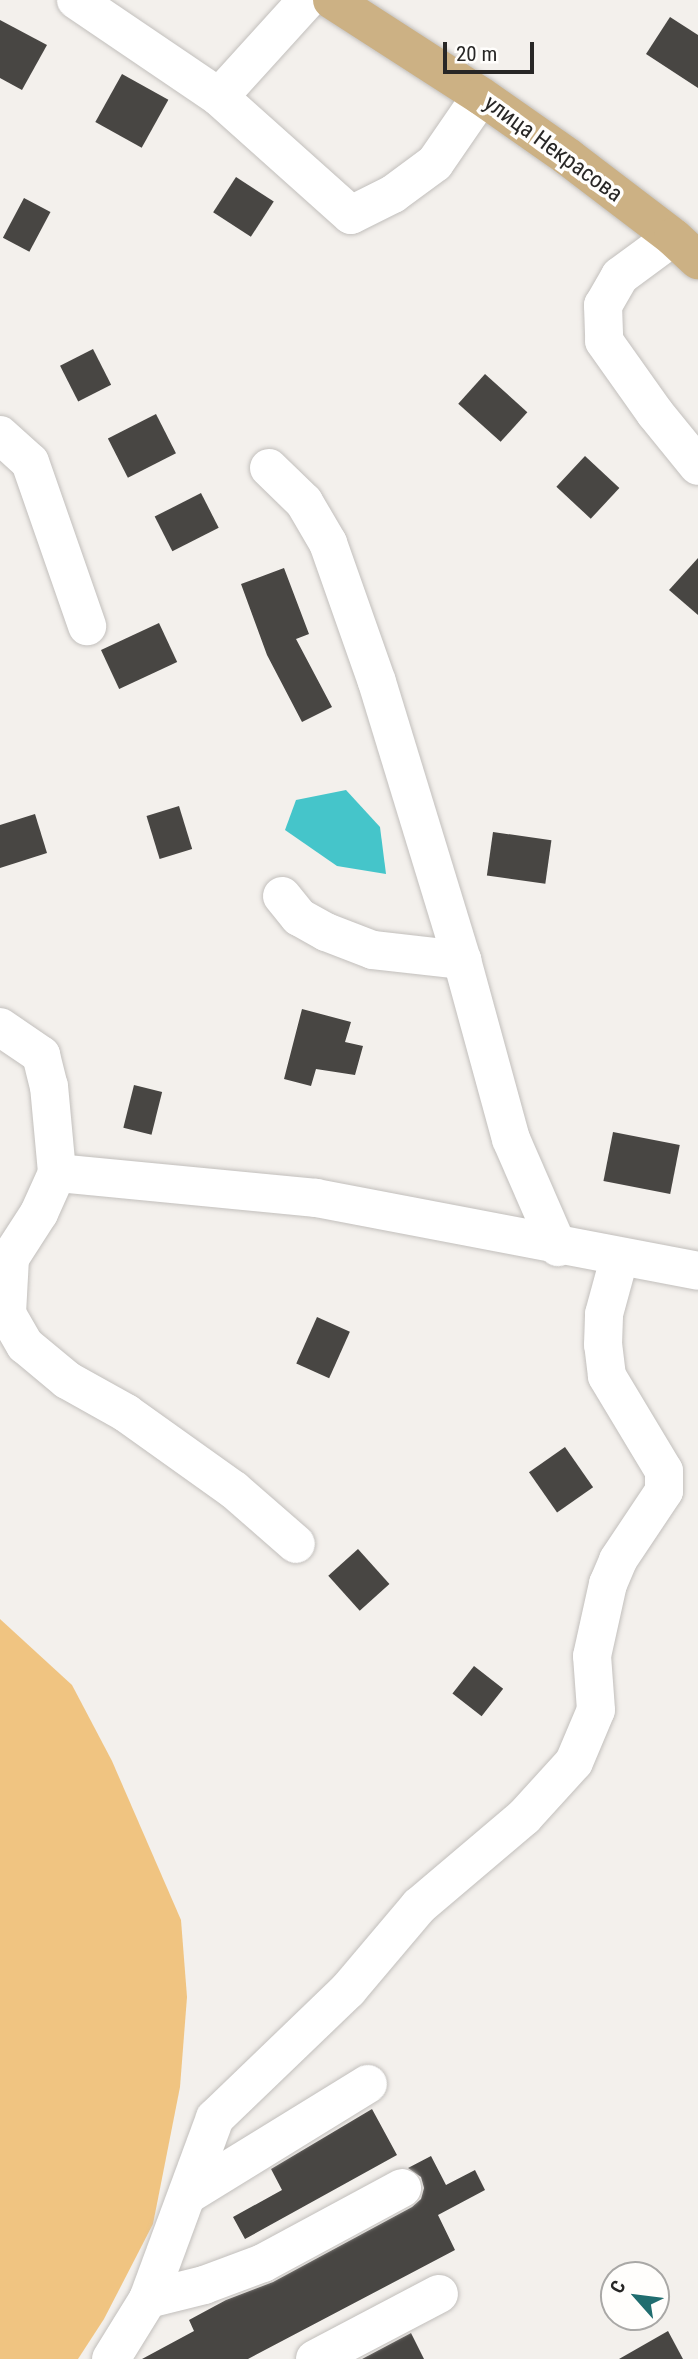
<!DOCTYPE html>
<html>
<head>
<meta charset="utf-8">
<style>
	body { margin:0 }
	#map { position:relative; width:698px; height:2359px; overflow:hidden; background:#f3f0ec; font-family:"Roboto Condensed",sans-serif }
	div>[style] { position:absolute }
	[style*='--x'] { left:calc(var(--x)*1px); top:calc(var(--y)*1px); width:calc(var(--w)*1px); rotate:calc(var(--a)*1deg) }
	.green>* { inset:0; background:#f0c481 }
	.water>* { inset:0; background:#45c5ca }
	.building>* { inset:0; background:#484643; transform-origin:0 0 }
	.roads { filter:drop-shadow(0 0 2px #c2bfbc) drop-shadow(0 0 2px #c2bfbc) }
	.minor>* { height:38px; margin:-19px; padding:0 19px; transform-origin:19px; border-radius:19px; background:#fff }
	.major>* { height:38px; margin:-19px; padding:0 19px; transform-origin:19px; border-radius:19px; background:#ccb184 }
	span { translate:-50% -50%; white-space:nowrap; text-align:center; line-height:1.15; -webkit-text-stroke:7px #fffefc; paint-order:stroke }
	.street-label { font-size:23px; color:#282726 }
	.north { position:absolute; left:600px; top:2261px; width:70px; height:70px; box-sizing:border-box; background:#fffefc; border:2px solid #a9a8a6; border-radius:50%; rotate:298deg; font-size:19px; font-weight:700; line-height:28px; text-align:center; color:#282726 }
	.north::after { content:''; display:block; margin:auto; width:24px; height:32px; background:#206d6f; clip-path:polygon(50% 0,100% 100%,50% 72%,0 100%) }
	.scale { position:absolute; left:443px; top:42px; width:91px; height:32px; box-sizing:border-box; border:4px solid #282726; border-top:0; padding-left:9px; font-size:21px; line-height:24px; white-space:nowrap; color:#282726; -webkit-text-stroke:5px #fffefc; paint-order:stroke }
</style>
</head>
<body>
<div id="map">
	<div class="green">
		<div style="clip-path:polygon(0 1619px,72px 1685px,112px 1761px,181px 1920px,187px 1997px,180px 2087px,153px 2224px,104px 2319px,78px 2359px,0 2359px)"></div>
	</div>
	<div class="water">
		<div style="clip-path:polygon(346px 790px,380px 827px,386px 874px,337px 866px,285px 830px,296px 800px)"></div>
	</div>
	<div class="building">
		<div style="clip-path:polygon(670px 17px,698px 35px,698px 88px,646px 54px)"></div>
		<div style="clip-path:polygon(0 20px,47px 45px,22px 90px,0 78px)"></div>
		<div style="left:122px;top:74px;width:53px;height:55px;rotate:29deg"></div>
		<div style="left:236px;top:177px;width:45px;height:42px;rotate:33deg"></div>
		<div style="left:24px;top:198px;width:30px;height:45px;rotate:28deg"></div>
		<div style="left:93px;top:349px;width:40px;height:37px;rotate:63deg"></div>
		<div style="left:485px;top:374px;width:57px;height:40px;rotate:42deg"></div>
		<div style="left:156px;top:414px;width:44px;height:54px;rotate:63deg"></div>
		<div style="left:585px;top:456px;width:47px;height:42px;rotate:43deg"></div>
		<div style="left:201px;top:493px;width:39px;height:52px;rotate:63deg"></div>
		<div style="clip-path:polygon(698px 558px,698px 615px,669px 590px)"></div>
		<div style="clip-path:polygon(284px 568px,309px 634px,296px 639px,332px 707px,302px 722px,267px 655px,241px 584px)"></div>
		<div style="left:159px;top:623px;width:43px;height:64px;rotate:65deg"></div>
		<div style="left:179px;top:806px;width:45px;height:34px;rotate:73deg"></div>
		<div style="clip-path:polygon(35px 814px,47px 853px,0 868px,0 825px)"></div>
		<div style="left:493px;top:832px;width:59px;height:44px;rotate:8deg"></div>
		<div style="clip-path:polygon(302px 1009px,351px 1022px,345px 1042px,363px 1046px,355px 1075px,316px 1069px,311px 1086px,284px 1079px)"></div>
		<div style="left:134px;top:1085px;width:29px;height:44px;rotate:14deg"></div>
		<div style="left:613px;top:1132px;width:68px;height:50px;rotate:11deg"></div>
		<div style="left:317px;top:1317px;width:36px;height:51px;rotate:24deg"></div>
		<div style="left:565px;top:1447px;width:49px;height:44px;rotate:55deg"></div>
		<div style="left:358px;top:1549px;width:47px;height:40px;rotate:48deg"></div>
		<div style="left:474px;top:1666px;width:37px;height:35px;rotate:38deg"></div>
		<div style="clip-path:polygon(372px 2109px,397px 2155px,245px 2239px,233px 2217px,282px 2190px,271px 2169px)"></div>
		<div style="clip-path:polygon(431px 2156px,446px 2185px,475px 2170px,485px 2190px,438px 2215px,455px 2250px,248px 2359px,142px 2359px,194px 2331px,189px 2320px,226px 2300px,273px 2282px,412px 2207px,421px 2199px,424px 2188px,421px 2177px,408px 2168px)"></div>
		<div style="clip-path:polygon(668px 2331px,683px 2359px,619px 2359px)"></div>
		<div style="clip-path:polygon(411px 2333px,424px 2359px,362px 2359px)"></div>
	</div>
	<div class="roads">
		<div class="minor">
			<div style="--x:76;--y:0;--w:173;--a:34.1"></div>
			<div style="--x:219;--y:97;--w:177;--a:41.8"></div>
			<div style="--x:351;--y:215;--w:47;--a:-26.6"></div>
			<div style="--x:393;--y:194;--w:52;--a:-36.4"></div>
			<div style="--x:435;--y:163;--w:81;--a:-55.5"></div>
			<div style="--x:219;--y:97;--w:131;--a:-47.8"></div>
			<div style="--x:673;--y:237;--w:66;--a:143.7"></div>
			<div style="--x:620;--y:276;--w:34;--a:120"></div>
			<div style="--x:603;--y:305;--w:36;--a:88"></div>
			<div style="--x:604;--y:341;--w:88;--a:54.7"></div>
			<div style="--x:655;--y:413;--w:68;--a:50.9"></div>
			<div style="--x:0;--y:435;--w:40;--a:42"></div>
			<div style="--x:30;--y:462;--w:174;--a:70.8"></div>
			<div style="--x:269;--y:468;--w:49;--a:44.2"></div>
			<div style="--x:304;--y:502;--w:48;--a:59.7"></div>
			<div style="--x:328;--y:543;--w:147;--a:70.6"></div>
			<div style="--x:377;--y:682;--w:291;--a:73"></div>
			<div style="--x:462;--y:960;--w:186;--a:74.7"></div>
			<div style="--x:511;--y:1139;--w:118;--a:66.5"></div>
			<div style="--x:282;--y:896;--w:27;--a:51"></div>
			<div style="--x:299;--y:917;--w:31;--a:29"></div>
			<div style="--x:326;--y:932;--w:50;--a:21"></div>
			<div style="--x:373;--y:950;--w:90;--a:6.4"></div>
			<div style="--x:0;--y:1027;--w:50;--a:34.3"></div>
			<div style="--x:41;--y:1055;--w:32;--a:76"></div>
			<div style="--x:49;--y:1086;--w:87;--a:84.7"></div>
			<div style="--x:57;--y:1173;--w:44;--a:114.2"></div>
			<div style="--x:39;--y:1213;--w:54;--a:122.8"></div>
			<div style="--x:10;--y:1258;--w:56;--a:93.1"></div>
			<div style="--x:7;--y:1314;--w:36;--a:60"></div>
			<div style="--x:25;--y:1345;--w:55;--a:39.8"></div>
			<div style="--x:67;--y:1380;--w:68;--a:29.2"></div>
			<div style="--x:126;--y:1413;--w:133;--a:35.5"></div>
			<div style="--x:234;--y:1490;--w:82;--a:41.1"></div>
			<div style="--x:57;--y:1173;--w:260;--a:5.5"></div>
			<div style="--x:316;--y:1198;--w:389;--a:10.8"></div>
			<div style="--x:189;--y:2194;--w:210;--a:-31.6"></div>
			<div style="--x:148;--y:2299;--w:58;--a:-14"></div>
			<div style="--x:204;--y:2285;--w:63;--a:-20.4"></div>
			<div style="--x:263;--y:2263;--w:158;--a:-28.3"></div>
			<div style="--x:111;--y:2359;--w:70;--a:-58.3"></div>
			<div style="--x:148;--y:2299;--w:193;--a:-69.7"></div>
			<div style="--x:215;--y:2118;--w:185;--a:-43.9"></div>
			<div style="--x:348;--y:1990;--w:110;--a:-49.8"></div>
			<div style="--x:419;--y:1906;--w:138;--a:-40.3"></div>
			<div style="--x:524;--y:1817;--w:74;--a:-47.7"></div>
			<div style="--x:574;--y:1762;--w:56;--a:-67.1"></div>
			<div style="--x:596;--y:1710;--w:54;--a:-94.2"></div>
			<div style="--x:592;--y:1656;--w:74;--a:-77.5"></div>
			<div style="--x:608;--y:1584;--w:26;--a:-67"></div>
			<div style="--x:618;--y:1560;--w:83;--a:-56.3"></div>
			<div style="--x:664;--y:1491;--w:20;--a:-90"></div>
			<div style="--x:664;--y:1471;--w:111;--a:-121"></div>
			<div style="--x:607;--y:1376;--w:31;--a:-97"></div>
			<div style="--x:603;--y:1345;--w:31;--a:-88"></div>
			<div style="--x:604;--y:1314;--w:57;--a:-74.7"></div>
			<div style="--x:315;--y:2359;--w:140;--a:-27.7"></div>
		</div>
		<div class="major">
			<div style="--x:332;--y:0;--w:177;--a:32.8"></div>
			<div style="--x:481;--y:96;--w:106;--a:35"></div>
			<div style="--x:568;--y:157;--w:132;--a:37.3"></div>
			<div style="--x:673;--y:237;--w:34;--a:43"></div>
		</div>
	</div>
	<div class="street-label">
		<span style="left:553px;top:149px;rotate:36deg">улица Некрасова</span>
	</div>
	<div class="north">С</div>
	<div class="scale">20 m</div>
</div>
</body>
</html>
